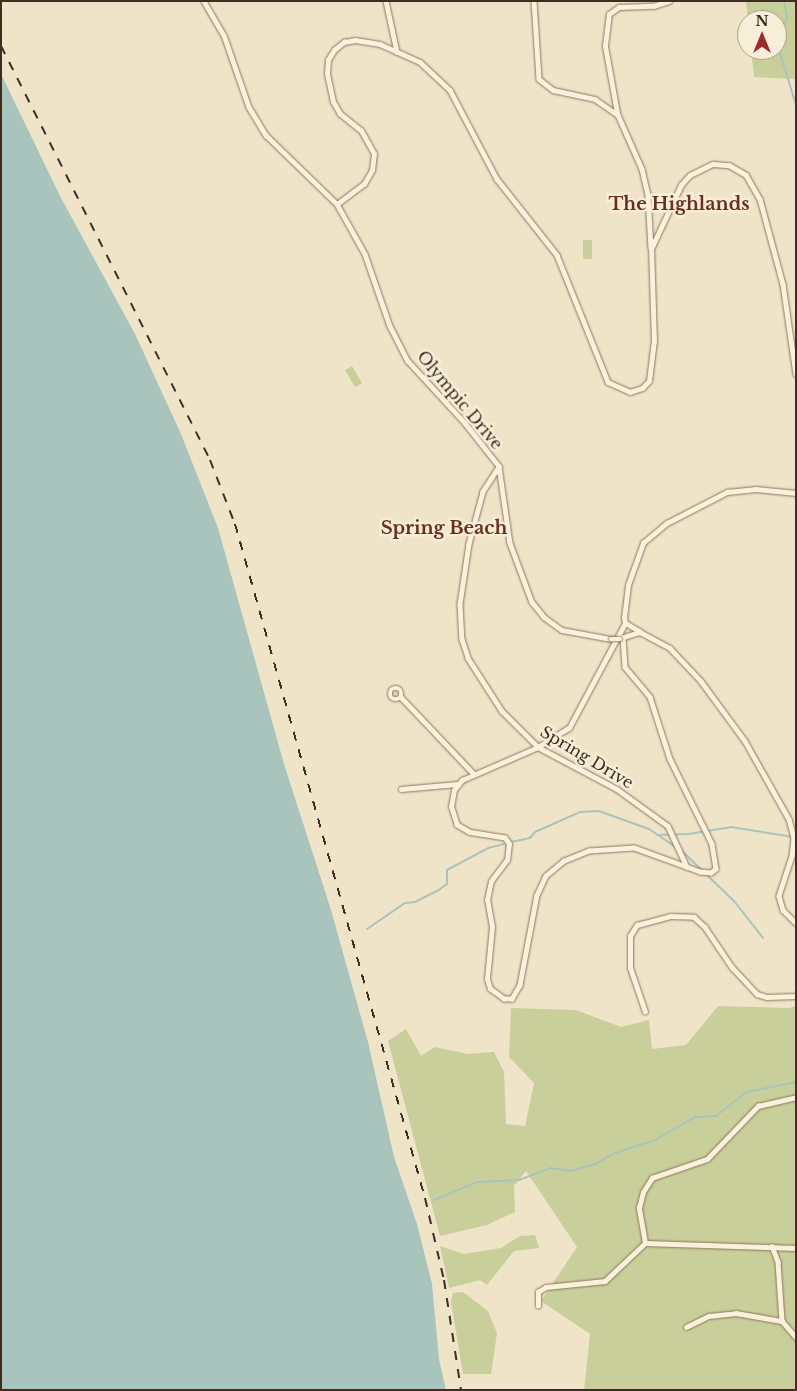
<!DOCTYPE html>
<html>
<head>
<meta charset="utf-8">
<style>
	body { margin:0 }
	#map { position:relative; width:797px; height:1391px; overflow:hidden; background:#f0e4c8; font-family:"Libre Baskerville",serif }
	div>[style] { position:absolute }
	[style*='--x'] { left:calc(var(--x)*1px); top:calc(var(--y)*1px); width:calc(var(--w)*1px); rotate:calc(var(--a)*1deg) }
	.green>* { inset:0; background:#c9cf9b; transform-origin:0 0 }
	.water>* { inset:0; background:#a9c4bc }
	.stream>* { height:2px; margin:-1px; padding:0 1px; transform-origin:1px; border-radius:1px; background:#a9c4bc }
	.roads { filter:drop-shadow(0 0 1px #8d765c) drop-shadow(0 0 1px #8d765c) }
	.minor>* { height:4.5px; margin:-2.25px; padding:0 2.25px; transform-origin:2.25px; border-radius:2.25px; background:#faf1dc }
	.minor>.ring { margin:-2.25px; padding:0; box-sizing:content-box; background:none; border:4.5px solid #faf1dc; border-radius:50% }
	.rail>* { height:2px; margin-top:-1px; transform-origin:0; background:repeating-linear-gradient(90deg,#3d2e20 0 9px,transparent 0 18px) }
	.bridges { filter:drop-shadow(0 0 1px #8d765c) drop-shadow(0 0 1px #8d765c) }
	.minor-bridge>* { height:4.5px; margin:-2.25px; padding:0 2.25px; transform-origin:2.25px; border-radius:2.25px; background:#faf1dc }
	span { translate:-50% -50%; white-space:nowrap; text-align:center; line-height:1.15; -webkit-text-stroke:5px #f7eed8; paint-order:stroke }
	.street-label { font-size:16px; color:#3d2e20 }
	.neighbourhood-label { font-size:18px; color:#6b2e1e; font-weight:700 }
	.frame { position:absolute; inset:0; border:2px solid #3d2e20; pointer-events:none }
	.north { position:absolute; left:737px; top:10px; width:50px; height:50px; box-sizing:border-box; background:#f7eed8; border:1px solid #ada18e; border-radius:50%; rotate:0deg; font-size:14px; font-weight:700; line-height:20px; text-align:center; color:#3d2e20 }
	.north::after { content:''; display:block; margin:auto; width:18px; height:22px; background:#9e2a2b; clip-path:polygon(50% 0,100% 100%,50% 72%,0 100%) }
</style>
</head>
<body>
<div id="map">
	<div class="green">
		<div style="clip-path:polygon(746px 1px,796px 1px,796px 79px,754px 77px,751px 50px,777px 50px,777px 20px,748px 20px)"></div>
		<div style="left:583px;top:240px;width:9px;height:19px"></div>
		<div style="left:352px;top:366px;width:20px;height:8px;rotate:60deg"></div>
		<div style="clip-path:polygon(718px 1006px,789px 1008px,796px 1006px,796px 1390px,584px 1390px,590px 1334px,541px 1301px,577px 1247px,526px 1171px,514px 1186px,515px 1212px,487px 1225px,440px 1236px,388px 1041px,406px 1029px,421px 1056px,435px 1047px,468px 1054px,494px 1052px,504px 1072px,506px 1124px,525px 1126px,534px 1083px,509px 1057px,511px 1008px,576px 1010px,621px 1027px,649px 1020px,652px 1049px,686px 1045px)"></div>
		<div style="clip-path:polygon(535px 1235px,539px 1248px,514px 1251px,487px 1285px,480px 1280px,449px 1288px,440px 1246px,464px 1254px,501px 1248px,520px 1236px)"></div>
		<div style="clip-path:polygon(463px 1292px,488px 1311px,497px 1333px,491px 1374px,463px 1374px,451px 1302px,453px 1293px)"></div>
	</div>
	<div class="water">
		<div style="clip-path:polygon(1px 74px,60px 196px,135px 334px,181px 434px,218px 528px,284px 764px,331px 910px,368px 1042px,394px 1157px,417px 1224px,432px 1284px,439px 1359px,446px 1390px,1px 1390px)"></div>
	</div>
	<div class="stream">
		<div style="--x:784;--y:1;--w:17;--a:80"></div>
		<div style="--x:787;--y:18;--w:27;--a:112"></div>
		<div style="--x:777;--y:43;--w:65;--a:73"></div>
		<div style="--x:657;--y:835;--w:32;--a:-2"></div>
		<div style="--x:689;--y:834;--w:43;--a:-9.5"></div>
		<div style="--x:731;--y:827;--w:63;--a:9.2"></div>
		<div style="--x:511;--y:842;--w:19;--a:-12"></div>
		<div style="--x:530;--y:838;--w:8;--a:-50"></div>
		<div style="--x:535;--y:832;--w:49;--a:-24"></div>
		<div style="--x:580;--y:812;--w:19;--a:-3"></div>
		<div style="--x:599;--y:811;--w:53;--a:19.8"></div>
		<div style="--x:649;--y:829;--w:32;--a:34"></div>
		<div style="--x:682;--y:851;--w:72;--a:43.9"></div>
		<div style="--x:734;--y:901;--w:47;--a:51.9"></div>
		<div style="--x:367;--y:929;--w:46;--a:-34.4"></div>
		<div style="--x:405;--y:903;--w:10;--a:-6"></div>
		<div style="--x:415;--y:902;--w:28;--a:-27"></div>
		<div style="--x:440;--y:889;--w:9;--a:-36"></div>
		<div style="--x:447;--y:884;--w:14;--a:-90"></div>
		<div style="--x:447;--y:870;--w:47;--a:-28.2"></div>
		<div style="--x:488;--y:848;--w:16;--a:-14"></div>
		<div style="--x:434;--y:1200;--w:47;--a:-22.7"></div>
		<div style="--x:477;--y:1182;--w:42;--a:-2.7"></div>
		<div style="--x:519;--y:1180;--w:33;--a:-21"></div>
		<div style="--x:550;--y:1168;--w:21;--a:8"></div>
		<div style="--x:571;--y:1171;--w:25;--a:-16"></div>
		<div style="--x:595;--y:1164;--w:23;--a:-29"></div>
		<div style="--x:615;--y:1153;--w:42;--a:-18"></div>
		<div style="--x:655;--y:1140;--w:46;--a:-29.9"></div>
		<div style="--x:695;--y:1117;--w:21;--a:-3"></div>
		<div style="--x:716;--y:1116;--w:39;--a:-38"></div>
		<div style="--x:747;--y:1092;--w:50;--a:-11.5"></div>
	</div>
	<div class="roads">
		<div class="minor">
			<div style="--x:204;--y:1;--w:39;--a:60"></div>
			<div style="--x:224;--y:35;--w:76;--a:70.9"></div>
			<div style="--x:249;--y:107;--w:33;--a:59"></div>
			<div style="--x:266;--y:135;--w:99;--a:44.2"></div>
			<div style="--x:337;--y:204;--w:57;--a:60.8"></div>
			<div style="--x:365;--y:254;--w:76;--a:70.9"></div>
			<div style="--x:390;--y:326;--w:39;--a:63"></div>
			<div style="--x:408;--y:361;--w:84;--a:47.4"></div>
			<div style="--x:465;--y:423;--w:55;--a:51.7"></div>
			<div style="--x:499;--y:466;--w:78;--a:81.9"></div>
			<div style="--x:510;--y:543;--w:63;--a:69.6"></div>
			<div style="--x:532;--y:602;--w:19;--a:51"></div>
			<div style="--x:544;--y:617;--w:22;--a:36"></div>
			<div style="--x:562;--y:630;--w:50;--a:10.4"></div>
			<div style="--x:386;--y:1;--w:52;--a:77.8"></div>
			<div style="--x:534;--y:1;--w:78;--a:86.3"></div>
			<div style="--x:539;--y:79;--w:18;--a:38"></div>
			<div style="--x:553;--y:90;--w:43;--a:12.1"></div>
			<div style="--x:595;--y:99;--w:28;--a:35"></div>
			<div style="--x:618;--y:115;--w:59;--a:66"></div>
			<div style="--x:642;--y:169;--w:27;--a:77"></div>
			<div style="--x:648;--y:195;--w:53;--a:86.8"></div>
			<div style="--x:617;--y:113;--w:68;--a:-100.2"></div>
			<div style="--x:605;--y:46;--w:32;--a:-83"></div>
			<div style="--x:609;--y:14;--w:12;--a:-35"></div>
			<div style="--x:619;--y:7;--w:34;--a:-2"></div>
			<div style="--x:653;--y:6;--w:17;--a:-17"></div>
			<div style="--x:337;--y:204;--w:34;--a:-37"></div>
			<div style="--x:364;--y:184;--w:16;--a:-60"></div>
			<div style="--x:372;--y:170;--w:16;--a:-83"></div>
			<div style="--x:374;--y:154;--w:26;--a:-119"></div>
			<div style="--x:361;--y:131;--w:27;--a:-141"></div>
			<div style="--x:340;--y:114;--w:14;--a:-120"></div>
			<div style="--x:333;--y:102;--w:29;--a:-102"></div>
			<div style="--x:327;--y:74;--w:14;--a:-86"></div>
			<div style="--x:328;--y:60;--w:12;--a:-59"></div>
			<div style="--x:334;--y:50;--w:13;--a:-39"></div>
			<div style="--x:344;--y:42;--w:11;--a:-10"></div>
			<div style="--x:355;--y:40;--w:25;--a:9"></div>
			<div style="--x:380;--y:44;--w:44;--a:24.2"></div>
			<div style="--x:420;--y:62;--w:41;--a:43"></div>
			<div style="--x:450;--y:90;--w:101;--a:62.2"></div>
			<div style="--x:497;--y:179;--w:97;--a:51.7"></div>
			<div style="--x:557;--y:255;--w:137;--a:68.1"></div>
			<div style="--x:608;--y:382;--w:24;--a:24"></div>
			<div style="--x:630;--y:392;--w:13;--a:-18"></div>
			<div style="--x:642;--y:388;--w:10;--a:-45"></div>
			<div style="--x:649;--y:381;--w:39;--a:-83"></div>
			<div style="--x:654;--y:342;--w:93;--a:-91.8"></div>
			<div style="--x:651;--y:249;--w:71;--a:-64.9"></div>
			<div style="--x:681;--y:185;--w:13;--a:-48"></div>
			<div style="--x:690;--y:175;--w:25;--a:-26"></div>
			<div style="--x:713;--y:164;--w:16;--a:4"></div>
			<div style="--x:729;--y:165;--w:20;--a:30"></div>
			<div style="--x:746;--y:175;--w:28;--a:60"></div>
			<div style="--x:760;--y:199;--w:88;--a:74.9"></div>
			<div style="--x:783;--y:284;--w:91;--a:81.8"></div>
			<div style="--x:499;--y:467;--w:30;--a:123"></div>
			<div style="--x:483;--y:492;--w:54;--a:105.1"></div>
			<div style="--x:469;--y:544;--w:61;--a:98.5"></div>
			<div style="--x:460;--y:604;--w:35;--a:87"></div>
			<div style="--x:462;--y:639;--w:20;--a:72"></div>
			<div style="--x:468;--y:658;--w:63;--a:57.3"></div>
			<div style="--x:502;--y:711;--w:51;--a:45"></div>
			<div style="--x:538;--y:747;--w:89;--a:28"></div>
			<div style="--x:617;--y:789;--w:63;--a:36"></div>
			<div style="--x:668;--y:826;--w:45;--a:65.1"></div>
			<div style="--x:640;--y:632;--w:17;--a:-149"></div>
			<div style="--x:625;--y:623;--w:5;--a:-101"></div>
			<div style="--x:624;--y:618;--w:33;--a:-83"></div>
			<div style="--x:628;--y:585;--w:45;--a:-70.3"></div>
			<div style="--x:643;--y:543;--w:31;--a:-40"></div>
			<div style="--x:667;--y:523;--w:68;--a:-27.3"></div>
			<div style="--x:727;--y:492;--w:29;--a:-6"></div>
			<div style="--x:756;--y:489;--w:40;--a:5.7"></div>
			<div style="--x:621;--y:638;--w:20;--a:-18"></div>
			<div style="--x:640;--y:632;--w:34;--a:28"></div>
			<div style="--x:670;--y:648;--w:45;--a:46.8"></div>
			<div style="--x:701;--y:681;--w:74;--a:53.7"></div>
			<div style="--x:745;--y:741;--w:90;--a:60.6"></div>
			<div style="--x:789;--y:819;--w:20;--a:75"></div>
			<div style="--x:794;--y:838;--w:18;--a:96"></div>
			<div style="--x:792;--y:856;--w:42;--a:108"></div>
			<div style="--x:779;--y:896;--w:15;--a:74"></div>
			<div style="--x:783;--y:910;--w:18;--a:45"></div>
			<div style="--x:623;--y:638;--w:29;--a:86"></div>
			<div style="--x:625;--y:667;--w:39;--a:50"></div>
			<div style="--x:650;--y:697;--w:65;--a:72.1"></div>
			<div style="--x:670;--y:759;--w:95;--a:63.7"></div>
			<div style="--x:712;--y:844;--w:25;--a:81"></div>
			<div style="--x:716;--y:869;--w:6;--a:141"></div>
			<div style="--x:711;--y:873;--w:11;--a:-175"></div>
			<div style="--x:700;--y:872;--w:70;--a:-160"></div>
			<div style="--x:634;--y:848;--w:45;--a:176.2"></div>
			<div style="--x:589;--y:851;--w:27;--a:158"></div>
			<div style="--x:564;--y:861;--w:23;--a:140"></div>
			<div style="--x:546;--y:876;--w:21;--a:115"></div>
			<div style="--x:537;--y:895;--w:92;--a:100.7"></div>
			<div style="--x:520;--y:985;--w:16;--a:120"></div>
			<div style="--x:512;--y:999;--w:8;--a:180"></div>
			<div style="--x:504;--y:999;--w:17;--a:-144"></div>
			<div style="--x:490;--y:989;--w:10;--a:-107"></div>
			<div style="--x:487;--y:979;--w:52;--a:-84.5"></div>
			<div style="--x:492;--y:927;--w:27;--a:-100"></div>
			<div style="--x:487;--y:900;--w:19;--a:-78"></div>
			<div style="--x:491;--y:881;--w:26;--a:-53"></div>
			<div style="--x:507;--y:860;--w:16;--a:-83"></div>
			<div style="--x:509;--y:844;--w:7;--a:-124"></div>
			<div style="--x:505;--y:838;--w:36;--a:-171"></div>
			<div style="--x:469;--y:832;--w:14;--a:-150"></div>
			<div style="--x:457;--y:825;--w:19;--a:-108"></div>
			<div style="--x:451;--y:807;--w:17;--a:-80"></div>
			<div style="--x:454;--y:790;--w:13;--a:-51"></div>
			<div style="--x:462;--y:780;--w:83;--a:-23.5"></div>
			<div style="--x:538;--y:747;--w:36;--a:-32"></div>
			<div style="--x:569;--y:728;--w:119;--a:-61.9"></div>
			<div class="ring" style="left:390.5px;top:688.5px;width:6.5px;height:6.5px"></div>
			<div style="--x:401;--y:697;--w:106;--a:46.5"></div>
			<div style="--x:401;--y:789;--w:56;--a:-5.1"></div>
			<div style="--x:645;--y:1012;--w:46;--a:-108.8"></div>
			<div style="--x:630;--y:968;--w:32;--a:-90"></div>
			<div style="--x:630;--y:936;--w:13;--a:-58"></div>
			<div style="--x:637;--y:925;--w:34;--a:-15"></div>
			<div style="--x:670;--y:916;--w:24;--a:2"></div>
			<div style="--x:694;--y:917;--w:15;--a:42"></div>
			<div style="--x:705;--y:927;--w:48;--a:56"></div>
			<div style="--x:732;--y:967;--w:37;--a:47"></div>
			<div style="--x:757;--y:994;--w:10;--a:17"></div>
			<div style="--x:767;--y:997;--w:29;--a:-2"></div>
			<div style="--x:645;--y:1243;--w:36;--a:-100"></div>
			<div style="--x:639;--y:1208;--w:16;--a:-76"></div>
			<div style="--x:643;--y:1192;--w:17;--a:-57"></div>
			<div style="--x:652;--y:1178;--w:58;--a:-19.1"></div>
			<div style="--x:707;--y:1159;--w:74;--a:-46.1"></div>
			<div style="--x:758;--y:1106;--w:39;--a:-13"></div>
			<div style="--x:772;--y:1246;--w:17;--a:69"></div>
			<div style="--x:778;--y:1262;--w:59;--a:86.1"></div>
			<div style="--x:538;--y:1306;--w:14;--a:-90"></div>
			<div style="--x:538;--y:1292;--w:9;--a:-32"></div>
			<div style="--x:546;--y:1287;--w:59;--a:-5.8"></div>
			<div style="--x:605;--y:1281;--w:55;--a:-43.5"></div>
			<div style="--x:645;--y:1243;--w:151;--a:1.9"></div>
			<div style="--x:686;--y:1327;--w:25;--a:-26"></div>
			<div style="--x:709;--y:1316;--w:27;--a:-6"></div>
			<div style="--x:736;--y:1313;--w:47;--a:9.9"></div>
			<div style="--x:782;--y:1321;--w:21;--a:49"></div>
		</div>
	</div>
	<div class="rail">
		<div style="--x:1;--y:46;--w:464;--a:63.2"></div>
		<div style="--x:210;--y:460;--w:69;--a:68.7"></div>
		<div style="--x:235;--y:524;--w:700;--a:74.26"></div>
		<div style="--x:425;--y:1198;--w:84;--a:77"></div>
		<div style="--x:444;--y:1280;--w:111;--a:81.2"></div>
	</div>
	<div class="bridges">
		<div class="minor-bridge">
			<div style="--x:611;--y:639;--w:9;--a:0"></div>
		</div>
	</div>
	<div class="street-label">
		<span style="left:460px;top:400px;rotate:50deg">Olympic Drive</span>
		<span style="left:587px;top:757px;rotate:31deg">Spring Drive</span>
	</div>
	<div class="neighbourhood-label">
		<span style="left:679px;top:204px">The Highlands</span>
		<span style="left:444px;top:528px">Spring Beach</span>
	</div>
	<div class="frame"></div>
	<div class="north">N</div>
</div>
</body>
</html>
